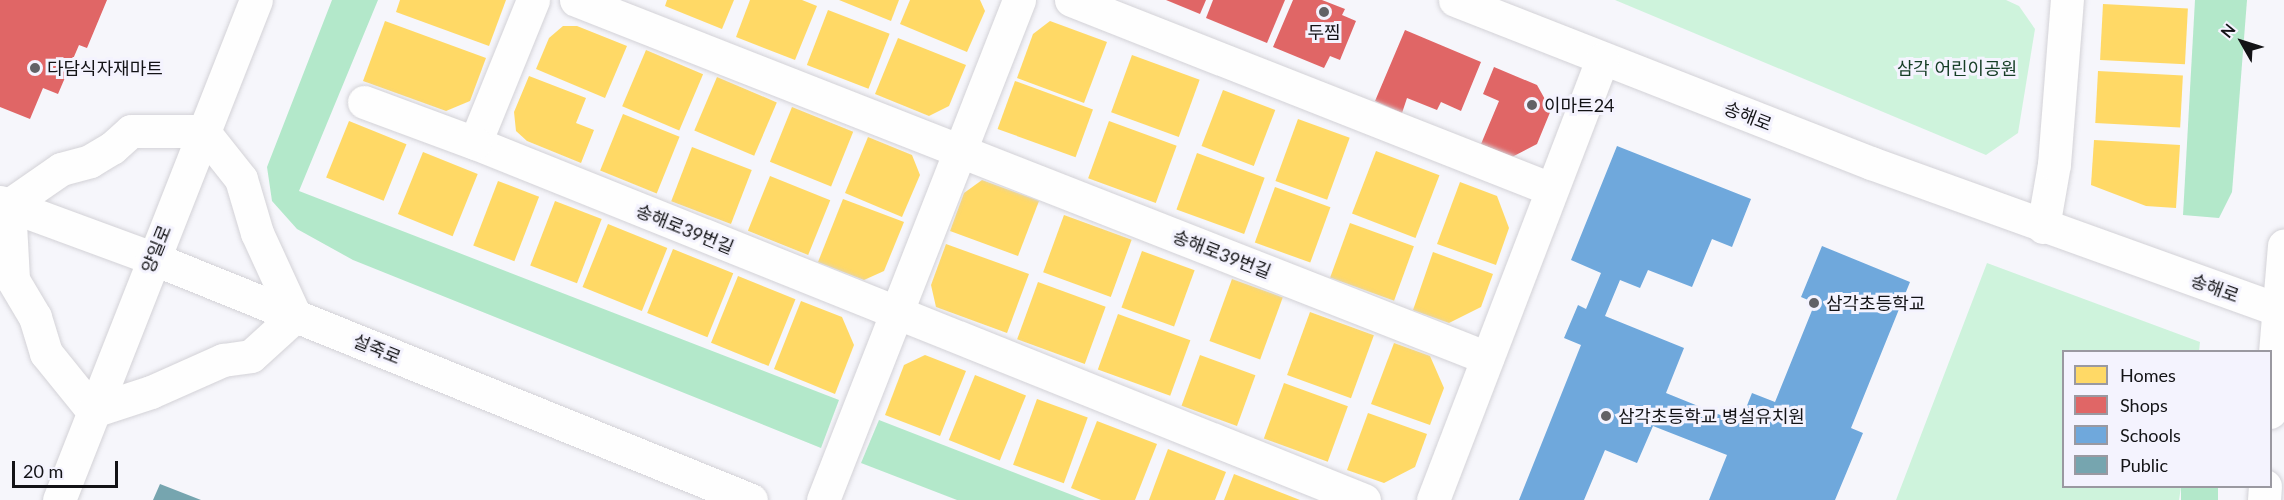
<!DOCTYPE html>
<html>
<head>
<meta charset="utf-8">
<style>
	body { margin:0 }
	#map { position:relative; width:2284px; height:500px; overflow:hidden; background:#f6f6fb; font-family:Lato,"Noto Sans KR",sans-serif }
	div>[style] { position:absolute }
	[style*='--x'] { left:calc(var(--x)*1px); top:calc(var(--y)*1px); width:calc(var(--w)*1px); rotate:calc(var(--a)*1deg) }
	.green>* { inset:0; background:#cef3dc }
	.forest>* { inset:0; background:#b3e8ca; transform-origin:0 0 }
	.homes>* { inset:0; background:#ffd966; transform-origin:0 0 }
	.shops>* { inset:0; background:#e06666 }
	.schools>* { inset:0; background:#6fa8dc }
	.public>* { inset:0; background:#76a5af }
	.roads { filter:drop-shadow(0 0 2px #d3d2d7) drop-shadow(0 0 2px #d3d2d7) }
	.minor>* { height:33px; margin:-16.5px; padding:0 16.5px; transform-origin:16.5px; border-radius:16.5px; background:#fefefe }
	.major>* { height:33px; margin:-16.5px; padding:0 16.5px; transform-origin:16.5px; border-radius:16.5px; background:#fefefe }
	.dots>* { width:16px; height:16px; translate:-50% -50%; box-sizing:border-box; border:3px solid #f4f3fe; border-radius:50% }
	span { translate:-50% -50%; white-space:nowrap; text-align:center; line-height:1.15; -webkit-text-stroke:6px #f4f3fe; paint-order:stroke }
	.poi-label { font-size:18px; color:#131316 }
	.left { translate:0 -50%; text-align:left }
	.park-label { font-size:18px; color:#153d25 }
	.street-label { font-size:18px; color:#131316 }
	.legend { position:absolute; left:2062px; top:350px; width:210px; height:138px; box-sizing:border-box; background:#f4f3fe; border:2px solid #9a99a1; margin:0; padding:8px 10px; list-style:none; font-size:18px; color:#131316 }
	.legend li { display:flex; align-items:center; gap:12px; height:30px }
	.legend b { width:30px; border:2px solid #9a99a1 }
	.north { position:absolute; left:2212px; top:12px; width:60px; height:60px; -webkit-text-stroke:4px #f4f3fe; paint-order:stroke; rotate:309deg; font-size:16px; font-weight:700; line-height:24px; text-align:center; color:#131316 }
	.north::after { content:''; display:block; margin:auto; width:21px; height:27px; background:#131316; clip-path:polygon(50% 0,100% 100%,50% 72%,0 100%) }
	.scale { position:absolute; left:12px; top:461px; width:106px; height:27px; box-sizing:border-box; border:3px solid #131316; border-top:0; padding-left:8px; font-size:18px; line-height:21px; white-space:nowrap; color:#131316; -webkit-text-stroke:4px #f4f3fe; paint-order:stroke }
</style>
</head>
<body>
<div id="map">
	<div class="green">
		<div style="clip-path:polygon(1615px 0,2006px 0,2019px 6px,2035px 29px,2018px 133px,1986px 155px)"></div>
		<div style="clip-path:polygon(1987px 263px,2200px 342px,2199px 351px,2064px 352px,2064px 486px,2181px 487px,2179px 500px,1896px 500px)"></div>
	</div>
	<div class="forest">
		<div style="clip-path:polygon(332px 0,378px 0,299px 191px,839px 400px,821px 448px,353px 260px,297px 229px,272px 201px,267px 167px)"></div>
		<div style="clip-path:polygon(2195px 0,2247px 0,2232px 192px,2219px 218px,2183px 215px)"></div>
		<div style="clip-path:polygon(879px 420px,1085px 500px,957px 500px,861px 463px)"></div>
		<div style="left:2181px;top:487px;width:37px;height:13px"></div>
	</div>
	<div class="homes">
		<div style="clip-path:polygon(400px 0,506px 0,489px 46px,396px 12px)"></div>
		<div style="clip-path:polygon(667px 0,734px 0,722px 29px,665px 6px)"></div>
		<div style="clip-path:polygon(750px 0,802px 0,817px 6px,795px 60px,736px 37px)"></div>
		<div style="clip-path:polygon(839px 0,899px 0,891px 21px)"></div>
		<div style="clip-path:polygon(910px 0,980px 0,985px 11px,967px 52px,900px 24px)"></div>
		<div style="left:2103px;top:4px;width:85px;height:56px;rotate:3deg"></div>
		<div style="left:828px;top:10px;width:66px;height:59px;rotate:21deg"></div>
		<div style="clip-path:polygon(385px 21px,486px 58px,470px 101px,446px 111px,363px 81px)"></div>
		<div style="clip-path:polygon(1050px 21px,1107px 42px,1084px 103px,1017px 78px,1033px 34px)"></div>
		<div style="clip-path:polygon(563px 26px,577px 26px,627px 46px,605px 98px,536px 69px,549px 38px)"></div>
		<div style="clip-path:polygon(898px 38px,966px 65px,949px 106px,929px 116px,875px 94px)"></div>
		<div style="left:646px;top:50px;width:62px;height:61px;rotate:23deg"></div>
		<div style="left:1132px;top:55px;width:72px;height:61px;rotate:20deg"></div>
		<div style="left:2098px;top:71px;width:85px;height:52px;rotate:3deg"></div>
		<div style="clip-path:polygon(529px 76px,586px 98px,576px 123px,594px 130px,581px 163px,527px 141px,516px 131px,514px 112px)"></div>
		<div style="left:717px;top:77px;width:65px;height:58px;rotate:23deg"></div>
		<div style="left:1015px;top:81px;width:83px;height:51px;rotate:20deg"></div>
		<div style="left:1223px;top:90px;width:56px;height:60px;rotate:21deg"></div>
		<div style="left:792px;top:107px;width:66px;height:59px;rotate:22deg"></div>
		<div style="left:623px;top:114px;width:61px;height:61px;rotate:22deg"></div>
		<div style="left:1298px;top:119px;width:55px;height:66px;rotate:20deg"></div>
		<div style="left:349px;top:121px;width:62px;height:61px;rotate:22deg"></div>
		<div style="left:1109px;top:121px;width:72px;height:61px;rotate:20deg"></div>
		<div style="clip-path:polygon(868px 137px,912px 155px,920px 175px,902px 217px,845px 193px)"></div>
		<div style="clip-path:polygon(2094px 140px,2180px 145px,2176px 208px,2146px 206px,2091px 185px)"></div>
		<div style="left:692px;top:147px;width:64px;height:58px;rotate:21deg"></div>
		<div style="left:1376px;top:151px;width:68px;height:67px;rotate:21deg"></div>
		<div style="left:423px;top:152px;width:59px;height:67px;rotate:22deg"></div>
		<div style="left:1197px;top:153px;width:72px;height:60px;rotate:20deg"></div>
		<div style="left:770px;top:176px;width:65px;height:59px;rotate:22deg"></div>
		<div style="clip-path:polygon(982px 180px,1039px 201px,1018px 256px,950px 231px,964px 193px)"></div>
		<div style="left:498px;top:181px;width:44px;height:69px;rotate:21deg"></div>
		<div style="clip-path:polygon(1460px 182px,1497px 196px,1509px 228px,1496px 265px,1437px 244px)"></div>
		<div style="left:1275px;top:187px;width:59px;height:59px;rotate:20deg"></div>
		<div style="clip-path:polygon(843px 199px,904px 222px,884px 271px,864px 280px,818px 262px)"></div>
		<div style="left:555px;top:201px;width:50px;height:69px;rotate:21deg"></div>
		<div style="left:1064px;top:215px;width:72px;height:61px;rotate:20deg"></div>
		<div style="left:1350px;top:223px;width:68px;height:58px;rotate:20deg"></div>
		<div style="left:608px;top:224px;width:64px;height:68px;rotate:22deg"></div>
		<div style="clip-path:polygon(946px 244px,1029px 274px,1007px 333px,936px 307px,931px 285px)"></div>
		<div style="left:673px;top:249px;width:65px;height:69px;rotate:22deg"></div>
		<div style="left:1142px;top:251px;width:56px;height:60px;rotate:20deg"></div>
		<div style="clip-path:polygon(1433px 252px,1493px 274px,1481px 307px,1449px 323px,1413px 310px)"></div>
		<div style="left:738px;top:276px;width:62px;height:72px;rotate:22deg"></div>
		<div style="left:1232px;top:279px;width:54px;height:66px;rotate:20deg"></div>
		<div style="left:1038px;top:282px;width:72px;height:61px;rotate:20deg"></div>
		<div style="clip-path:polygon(801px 301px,842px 317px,854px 345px,835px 394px,774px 369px)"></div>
		<div style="left:1310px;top:312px;width:68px;height:67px;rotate:20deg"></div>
		<div style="left:1118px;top:314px;width:77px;height:59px;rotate:20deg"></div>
		<div style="clip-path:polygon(1394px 343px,1430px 356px,1444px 388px,1430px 425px,1371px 404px)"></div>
		<div style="clip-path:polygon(925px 355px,966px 371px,940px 436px,885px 415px,904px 365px)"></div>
		<div style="left:1200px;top:355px;width:59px;height:54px;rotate:20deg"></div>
		<div style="left:975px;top:375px;width:55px;height:70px;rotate:22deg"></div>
		<div style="left:1284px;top:383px;width:68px;height:59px;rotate:20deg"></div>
		<div style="left:1037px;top:399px;width:54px;height:70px;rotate:20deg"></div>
		<div style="clip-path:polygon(1368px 413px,1427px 434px,1415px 467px,1384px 483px,1347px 470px)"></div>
		<div style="clip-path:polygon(1097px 421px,1157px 444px,1135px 500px,1101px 500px,1071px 488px)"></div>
		<div style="clip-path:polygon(1168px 449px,1226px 472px,1215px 500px,1149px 500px)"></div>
		<div style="clip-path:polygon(1234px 474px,1300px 500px,1224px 500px)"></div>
	</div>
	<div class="shops">
		<div style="clip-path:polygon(0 0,107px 0,87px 48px,79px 45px,58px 94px,43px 88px,30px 119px,0 107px)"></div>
		<div style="clip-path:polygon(1166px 0,1206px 0,1200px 14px)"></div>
		<div style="clip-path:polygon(1213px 0,1285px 0,1267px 43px,1206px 18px)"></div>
		<div style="clip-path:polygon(1293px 0,1322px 0,1345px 9px,1342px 15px,1356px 21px,1340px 60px,1330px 56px,1324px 68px,1273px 47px)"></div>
		<div style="clip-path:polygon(1405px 30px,1481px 62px,1461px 111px,1441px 102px,1437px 110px,1407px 98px,1402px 113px,1375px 101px)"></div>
		<div style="clip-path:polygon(1494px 67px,1537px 85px,1551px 110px,1537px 144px,1512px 157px,1481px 144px,1499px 101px,1483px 94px)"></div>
	</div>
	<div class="schools">
		<div style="clip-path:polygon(1617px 146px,1751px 199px,1732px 247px,1712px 239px,1692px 287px,1648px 270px,1640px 288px,1620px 280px,1605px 316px,1684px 348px,1666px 393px,1740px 423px,1752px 393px,1775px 402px,1815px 303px,1801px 297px,1822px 246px,1910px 282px,1851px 428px,1863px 433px,1835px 500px,1709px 500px,1727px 455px,1653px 426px,1637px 463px,1605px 450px,1584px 500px,1519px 500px,1581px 345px,1564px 338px,1578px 305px,1586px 309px,1601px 273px,1571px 260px)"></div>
	</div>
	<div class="public">
		<div style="clip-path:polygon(160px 484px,201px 500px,153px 500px)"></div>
	</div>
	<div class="roads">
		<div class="minor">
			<div style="--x:533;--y:0;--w:154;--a:112.1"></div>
			<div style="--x:475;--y:143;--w:958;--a:21.88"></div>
			<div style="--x:576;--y:0;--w:979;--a:21.45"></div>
			<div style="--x:1071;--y:0;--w:516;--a:21.49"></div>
			<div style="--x:1455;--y:0;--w:447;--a:21.4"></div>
			<div style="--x:1871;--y:163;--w:439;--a:19.8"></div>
			<div style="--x:364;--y:102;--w:118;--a:20.3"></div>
			<div style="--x:2043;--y:227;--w:64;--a:-80.1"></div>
			<div style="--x:2054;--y:164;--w:165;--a:-85.5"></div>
			<div style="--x:2270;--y:412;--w:167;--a:-85.2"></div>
			<div style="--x:823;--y:500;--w:537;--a:-68.59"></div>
			<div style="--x:1433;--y:500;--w:472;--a:-69"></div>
			<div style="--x:2264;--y:500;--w:14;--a:-86"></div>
		</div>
		<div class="major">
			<div style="--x:203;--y:131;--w:61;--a:51.6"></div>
			<div style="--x:241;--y:179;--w:56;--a:73.5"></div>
			<div style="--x:257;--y:233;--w:91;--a:65.4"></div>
			<div style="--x:0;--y:202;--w:162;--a:20.2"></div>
			<div style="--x:152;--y:258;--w:646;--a:22"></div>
			<div style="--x:9;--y:205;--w:75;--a:86.9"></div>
			<div style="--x:13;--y:280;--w:43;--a:59.3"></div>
			<div style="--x:35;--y:317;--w:38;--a:73"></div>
			<div style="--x:46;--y:353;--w:75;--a:51"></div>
			<div style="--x:9;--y:205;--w:63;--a:-34.7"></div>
			<div style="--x:61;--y:169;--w:30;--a:-15"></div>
			<div style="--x:90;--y:161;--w:26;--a:-31"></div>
			<div style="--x:112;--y:148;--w:25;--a:-42"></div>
			<div style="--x:131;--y:131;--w:72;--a:0"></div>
			<div style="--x:93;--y:411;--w:61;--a:-18.1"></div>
			<div style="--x:151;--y:392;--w:79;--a:-24"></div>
			<div style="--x:223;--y:360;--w:28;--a:-8"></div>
			<div style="--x:251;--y:356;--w:59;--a:-42.3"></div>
			<div style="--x:59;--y:500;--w:537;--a:-68.5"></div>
		</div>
	</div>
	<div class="dots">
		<div style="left:1324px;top:12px;background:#626266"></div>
		<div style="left:35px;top:68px;background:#626266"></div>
		<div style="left:1532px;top:105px;background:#626266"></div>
		<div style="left:1814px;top:303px;background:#626266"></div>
		<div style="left:1606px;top:416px;background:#626266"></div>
	</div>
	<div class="poi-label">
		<span style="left:1324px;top:32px">두찜</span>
		<span class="left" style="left:47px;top:68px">다담식자재마트</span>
		<span class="left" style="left:1544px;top:105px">이마트24</span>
		<span class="left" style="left:1826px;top:303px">삼각초등학교</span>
		<span class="left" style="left:1618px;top:416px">삼각초등학교 병설유치원</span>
	</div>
	<div class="park-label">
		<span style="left:1957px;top:68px">삼각 어린이공원</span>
	</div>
	<div class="street-label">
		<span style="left:1748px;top:116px;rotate:21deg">송해로</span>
		<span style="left:685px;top:229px;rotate:22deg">송해로39번길</span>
		<span style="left:156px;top:249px;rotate:-68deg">양일로</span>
		<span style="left:1222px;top:254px;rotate:21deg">송해로39번길</span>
		<span style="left:2215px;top:288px;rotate:20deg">송해로</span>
		<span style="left:377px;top:349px;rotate:22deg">설죽로</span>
	</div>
	<ul class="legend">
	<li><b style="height:16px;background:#ffd966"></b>Homes</li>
	<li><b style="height:16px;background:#e06666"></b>Shops</li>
	<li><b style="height:16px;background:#6fa8dc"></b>Schools</li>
	<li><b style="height:16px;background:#76a5af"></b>Public</li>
	</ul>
	<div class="north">N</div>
	<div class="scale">20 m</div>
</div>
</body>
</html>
